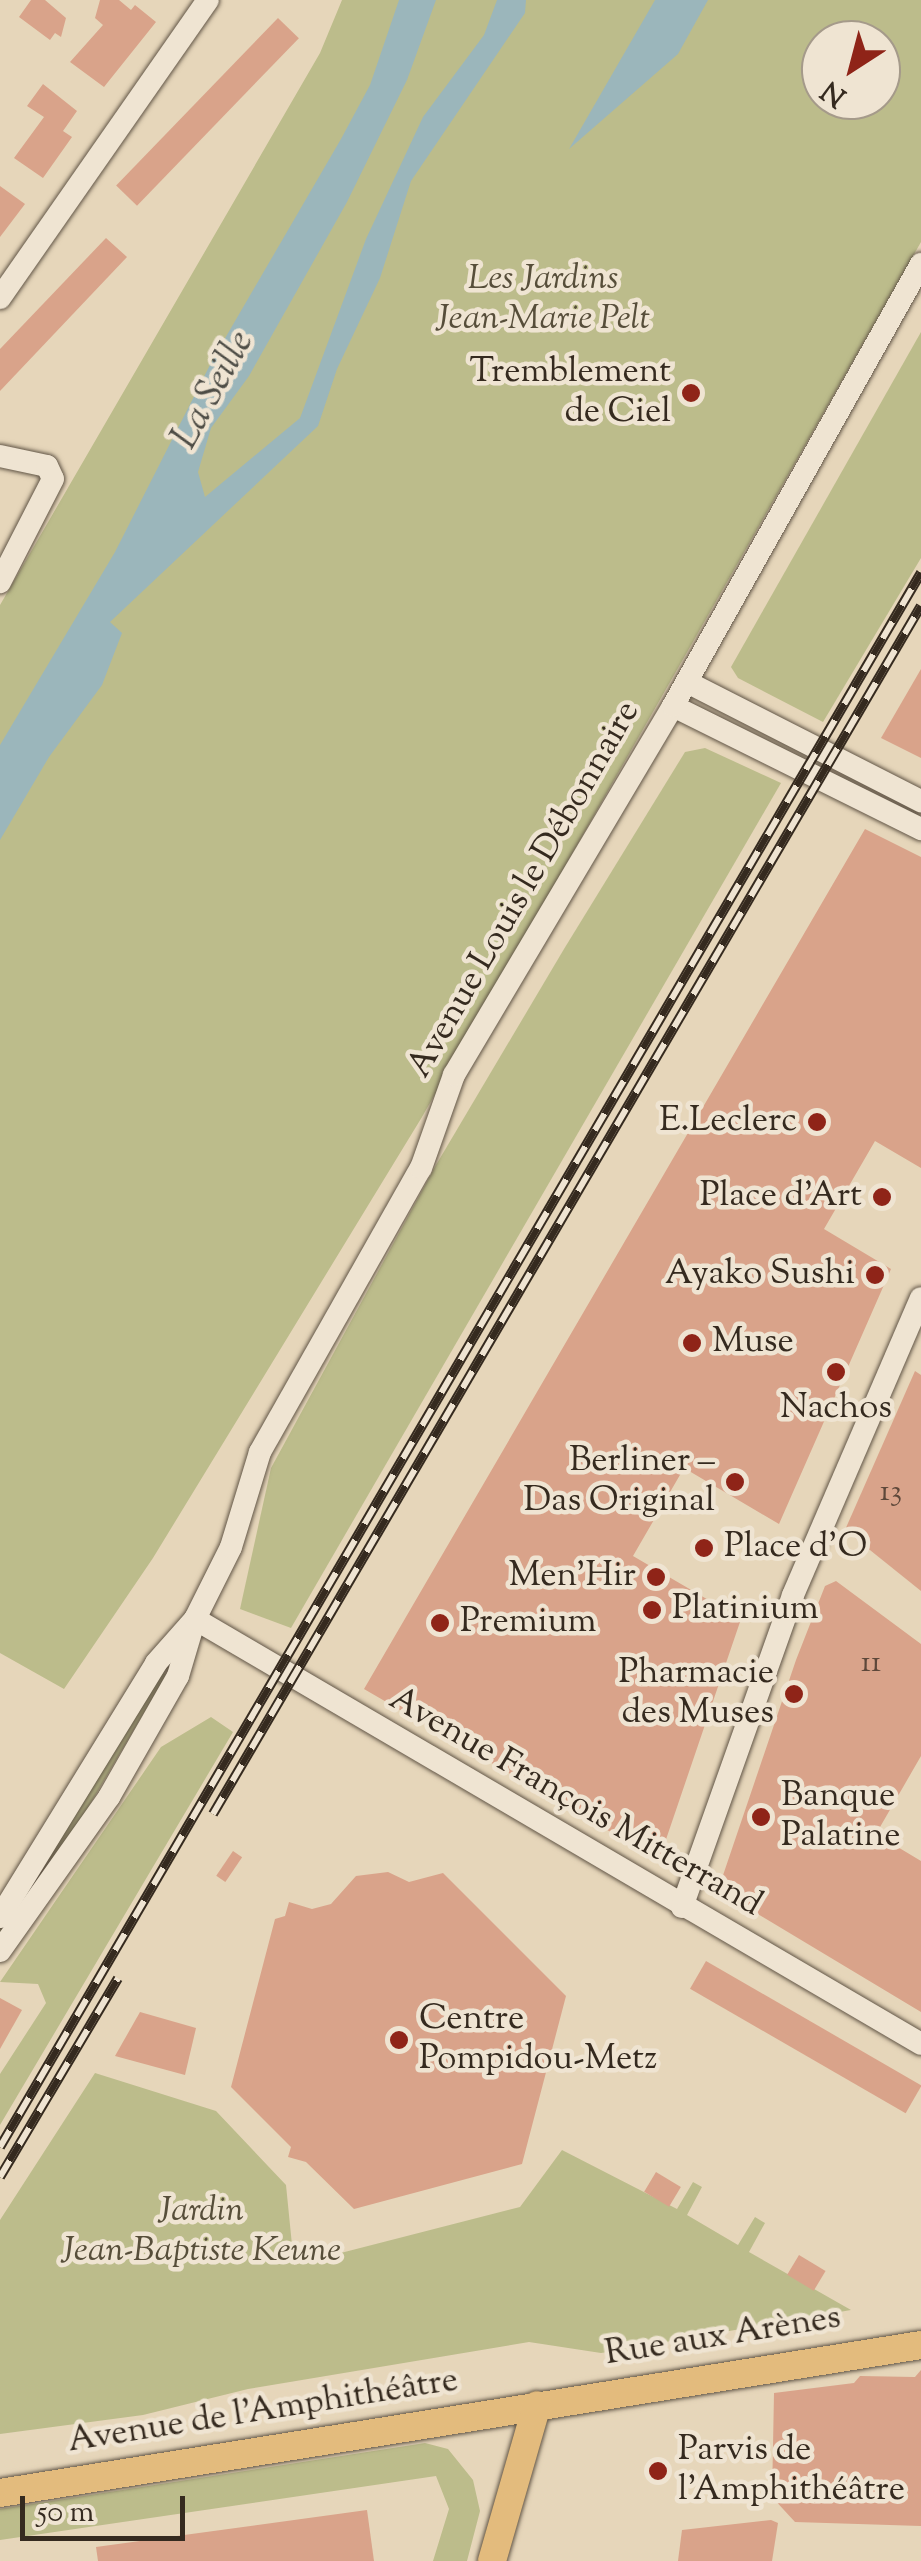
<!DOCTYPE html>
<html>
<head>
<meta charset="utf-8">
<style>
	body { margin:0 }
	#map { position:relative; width:921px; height:2561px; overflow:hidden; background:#e6d6ba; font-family:"Sorts Mill Goudy",serif }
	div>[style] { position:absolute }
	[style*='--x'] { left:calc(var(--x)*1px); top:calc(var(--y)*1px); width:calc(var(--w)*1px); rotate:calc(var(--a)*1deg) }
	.green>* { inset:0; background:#bcbc8b }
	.water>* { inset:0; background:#9bb6bb }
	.building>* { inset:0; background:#d9a38a; transform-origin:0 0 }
	.roads { filter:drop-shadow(0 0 2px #615546) drop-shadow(0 0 2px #615546) }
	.minor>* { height:22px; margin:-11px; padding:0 11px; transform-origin:11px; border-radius:11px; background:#efe4d2 }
	.major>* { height:28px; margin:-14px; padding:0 14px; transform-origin:14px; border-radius:14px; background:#e3bb7d }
	.rail>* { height:10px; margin-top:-5px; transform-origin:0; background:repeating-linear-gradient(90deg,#efe4d2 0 19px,#352a1f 0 38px); box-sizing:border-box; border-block:2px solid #352a1f }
	.dots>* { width:28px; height:28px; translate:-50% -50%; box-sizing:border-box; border:5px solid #efe4d2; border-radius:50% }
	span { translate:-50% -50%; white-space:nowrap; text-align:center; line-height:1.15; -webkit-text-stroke:9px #efe4d2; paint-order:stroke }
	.number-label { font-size:30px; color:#5e483a }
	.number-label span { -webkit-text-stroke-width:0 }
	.park-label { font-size:35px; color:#574e3a; font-style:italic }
	.poi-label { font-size:35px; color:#352a1f }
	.right { translate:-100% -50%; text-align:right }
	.left { translate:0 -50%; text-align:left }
	.street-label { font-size:35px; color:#352a1f }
	.water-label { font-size:38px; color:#4e4d46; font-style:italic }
	.north { position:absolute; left:801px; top:20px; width:100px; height:100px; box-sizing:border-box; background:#efe4d2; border:2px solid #a59a8a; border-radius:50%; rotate:216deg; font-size:28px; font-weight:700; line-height:40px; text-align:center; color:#352a1f }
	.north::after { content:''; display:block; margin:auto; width:35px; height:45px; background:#8f2418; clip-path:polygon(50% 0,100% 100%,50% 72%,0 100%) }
	.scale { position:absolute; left:20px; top:2496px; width:165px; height:45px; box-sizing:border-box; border:5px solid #352a1f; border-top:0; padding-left:12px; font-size:30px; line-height:35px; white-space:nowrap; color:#352a1f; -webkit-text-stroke:8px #efe4d2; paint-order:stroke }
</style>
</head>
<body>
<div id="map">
	<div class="green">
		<div style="clip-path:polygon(evenodd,342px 0,921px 0,921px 242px,422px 1117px,153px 1558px,64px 1689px,0 1653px,0 605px,320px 53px,342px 0,821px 40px,881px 40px,881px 100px,821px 100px,821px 40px)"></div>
		<div style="clip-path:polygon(921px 332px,921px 558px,823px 722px,738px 678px,731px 667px)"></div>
		<div style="clip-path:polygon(705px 748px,781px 783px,291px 1628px,240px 1609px,271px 1468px,436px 1165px,564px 949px,685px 752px)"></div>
		<div style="clip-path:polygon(158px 1669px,166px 1675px,39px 1891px,0 1941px,0 1927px)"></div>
		<div style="clip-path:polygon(211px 1717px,233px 1732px,0 2125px,0 2074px,46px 2003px,38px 1984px,0 1982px,161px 1747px)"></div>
		<div style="clip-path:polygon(95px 2073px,216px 2111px,286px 2185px,294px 2265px,520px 2207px,562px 2150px,677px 2209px,693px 2182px,702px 2187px,687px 2215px,738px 2245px,755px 2217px,765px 2223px,749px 2252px,851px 2310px,601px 2353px,529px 2342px,248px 2389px,143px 2415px,0 2434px,0 2220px)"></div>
		<div style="clip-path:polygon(425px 2443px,448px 2449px,473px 2480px,480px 2511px,467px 2561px,433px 2561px,449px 2509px,436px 2476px,0 2540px,0 2509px)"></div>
	</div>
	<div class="water">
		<div style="clip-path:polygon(399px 0,436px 0,407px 80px,347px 202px,249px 376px,211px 428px,198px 472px,205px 497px,300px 418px,366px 239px,423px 117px,484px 35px,497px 0,526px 0,525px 13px,411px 181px,380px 278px,337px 369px,318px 426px,110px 622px,122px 633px,102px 685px,49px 757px,0 840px,0 745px,115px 552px,213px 359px,341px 139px,370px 85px)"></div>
		<div style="clip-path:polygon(655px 0,708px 0,678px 54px,569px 149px)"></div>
	</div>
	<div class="building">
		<div style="clip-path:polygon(31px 0,45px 0,66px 18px,61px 37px,55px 33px,50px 40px,19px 17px)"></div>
		<div style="clip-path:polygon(100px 0,119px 0,131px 10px,135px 5px,156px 22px,104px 87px,70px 62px,103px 25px,95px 18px)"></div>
		<div style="left:278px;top:18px;width:29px;height:233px;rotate:44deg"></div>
		<div style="clip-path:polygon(43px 84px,77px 111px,63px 131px,72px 137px,43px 178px,14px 158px,44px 117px,27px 106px)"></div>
		<div style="clip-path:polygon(0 186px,25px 204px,0 237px)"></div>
		<div style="clip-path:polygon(106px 238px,127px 257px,0 391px,0 349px)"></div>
		<div style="clip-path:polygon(921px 669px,921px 758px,881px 738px)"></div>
		<div style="clip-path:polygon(865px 829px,921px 857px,921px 1168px,875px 1141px,824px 1229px,891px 1269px,779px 1524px,684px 1468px,633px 1556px,741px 1619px,659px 1860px,364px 1689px)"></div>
		<div style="clip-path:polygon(915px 1371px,921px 1375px,921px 1591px,845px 1530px)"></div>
		<div style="clip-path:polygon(836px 1581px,921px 1644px,921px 1756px,876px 1834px,921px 1861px,921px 2012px,718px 1890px,796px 1660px,825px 1586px)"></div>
		<div style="left:233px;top:1851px;width:11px;height:30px;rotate:34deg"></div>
		<div style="clip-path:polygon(388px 1872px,409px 1882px,443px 1873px,566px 1996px,522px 2164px,354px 2209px,306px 2162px,288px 2157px,291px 2147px,231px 2087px,275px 1919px,285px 1916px,289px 1902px,312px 1909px,331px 1904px,356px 1876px)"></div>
		<div style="left:706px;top:1961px;width:249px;height:32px;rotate:30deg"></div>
		<div style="clip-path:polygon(0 1998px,22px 2010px,0 2049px)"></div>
		<div style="clip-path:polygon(140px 2012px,196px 2028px,185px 2075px,115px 2056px)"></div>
		<div style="left:656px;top:2172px;width:29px;height:23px;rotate:31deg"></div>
		<div style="left:799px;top:2255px;width:31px;height:23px;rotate:31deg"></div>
		<div style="clip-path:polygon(921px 2370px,921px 2526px,795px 2522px,772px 2497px,774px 2393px,854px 2383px,860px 2376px,915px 2377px)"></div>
		<div style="clip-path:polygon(367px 2510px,374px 2561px,98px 2561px,96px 2547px)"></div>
		<div style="clip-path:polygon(771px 2520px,778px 2523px,772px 2561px,678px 2561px,682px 2530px)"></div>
	</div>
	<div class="roads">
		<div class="minor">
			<div style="--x:0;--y:298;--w:363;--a:-55.1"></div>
			<div style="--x:0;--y:456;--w:48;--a:12"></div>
			<div style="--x:47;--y:466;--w:14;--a:65"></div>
			<div style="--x:53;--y:479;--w:116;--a:117.2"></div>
			<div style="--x:687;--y:682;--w:263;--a:27"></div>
			<div style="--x:673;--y:706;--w:277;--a:26.4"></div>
			<div style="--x:195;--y:1619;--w:841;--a:30.34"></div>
			<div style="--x:682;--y:1907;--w:331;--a:-70.4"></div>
			<div style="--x:793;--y:1595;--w:323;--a:-66.7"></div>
			<div style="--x:0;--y:1917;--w:298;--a:-58.4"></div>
			<div style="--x:156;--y:1663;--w:59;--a:-48.4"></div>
			<div style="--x:0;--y:1951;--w:189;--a:-54.7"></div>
			<div style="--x:109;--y:1797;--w:139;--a:-60.3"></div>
			<div style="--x:178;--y:1676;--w:59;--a:-73.4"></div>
			<div style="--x:195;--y:1619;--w:80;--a:-63.4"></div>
			<div style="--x:231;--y:1547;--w:99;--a:-73"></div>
			<div style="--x:260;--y:1452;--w:326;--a:-60.5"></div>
			<div style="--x:421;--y:1168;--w:99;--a:-70.5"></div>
			<div style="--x:454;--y:1075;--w:429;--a:-59.3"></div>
			<div style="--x:673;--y:706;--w:507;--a:-60.7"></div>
		</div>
		<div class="major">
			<div style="--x:0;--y:2493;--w:933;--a:-9.13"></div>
			<div style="--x:492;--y:2561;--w:162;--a:-73.9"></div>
		</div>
	</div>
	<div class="rail">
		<div style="--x:213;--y:1814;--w:1400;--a:-59.63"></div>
		<div style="--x:0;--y:2147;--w:1824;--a:-59.67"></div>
		<div style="--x:0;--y:2177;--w:231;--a:-59.3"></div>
	</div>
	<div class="dots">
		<div style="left:691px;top:393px;background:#8f2418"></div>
		<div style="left:817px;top:1122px;background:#8f2418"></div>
		<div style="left:882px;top:1197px;background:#8f2418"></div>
		<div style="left:875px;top:1275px;background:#8f2418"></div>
		<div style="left:692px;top:1343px;background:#8f2418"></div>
		<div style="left:836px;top:1372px;background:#8f2418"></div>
		<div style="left:735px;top:1482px;background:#8f2418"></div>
		<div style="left:704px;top:1548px;background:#8f2418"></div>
		<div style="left:656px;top:1577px;background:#8f2418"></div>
		<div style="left:652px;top:1610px;background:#8f2418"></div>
		<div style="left:440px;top:1623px;background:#8f2418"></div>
		<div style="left:794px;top:1694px;background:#8f2418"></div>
		<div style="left:761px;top:1817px;background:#8f2418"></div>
		<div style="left:399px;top:2040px;background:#8f2418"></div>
		<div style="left:658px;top:2471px;background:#8f2418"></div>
	</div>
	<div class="number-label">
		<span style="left:891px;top:1493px">13</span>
		<span style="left:871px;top:1664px">11</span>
	</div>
	<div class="park-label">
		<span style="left:543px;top:300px">Les Jardins<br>Jean-Marie Pelt</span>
		<span style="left:201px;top:2232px">Jardin<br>Jean-Baptiste Keune</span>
	</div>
	<div class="poi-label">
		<span class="right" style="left:671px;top:393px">Tremblement<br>de Ciel</span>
		<span class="right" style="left:797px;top:1122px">E.Leclerc</span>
		<span class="right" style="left:862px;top:1197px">Place d'Art</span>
		<span class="right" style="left:855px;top:1275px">Ayako Sushi</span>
		<span class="left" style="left:712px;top:1343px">Muse</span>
		<span style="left:836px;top:1409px">Nachos</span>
		<span class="right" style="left:715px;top:1482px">Berliner –<br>Das Original</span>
		<span class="left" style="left:724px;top:1548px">Place d'O</span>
		<span class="right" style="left:636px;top:1577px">Men'Hir</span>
		<span class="left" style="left:672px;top:1610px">Platinium</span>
		<span class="left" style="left:460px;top:1623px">Premium</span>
		<span class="right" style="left:774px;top:1694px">Pharmacie<br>des Muses</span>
		<span class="left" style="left:781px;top:1817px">Banque<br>Palatine</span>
		<span class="left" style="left:419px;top:2040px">Centre<br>Pompidou-Metz</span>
		<span class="left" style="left:678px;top:2471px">Parvis de<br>l'Amphithéâtre</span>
	</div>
	<div class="street-label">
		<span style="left:525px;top:890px;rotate:-60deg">Avenue Louis le Débonnaire</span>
		<span style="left:575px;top:1803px;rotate:30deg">Avenue François Mitterrand</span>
		<span style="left:723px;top:2337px;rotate:-9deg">Rue aux Arènes</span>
		<span style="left:263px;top:2412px;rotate:-9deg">Avenue de l'Amphithéâtre</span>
	</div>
	<div class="water-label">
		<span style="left:215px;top:391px;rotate:-61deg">La Seille</span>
	</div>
	<div class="north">N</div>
	<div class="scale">50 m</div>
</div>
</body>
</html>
